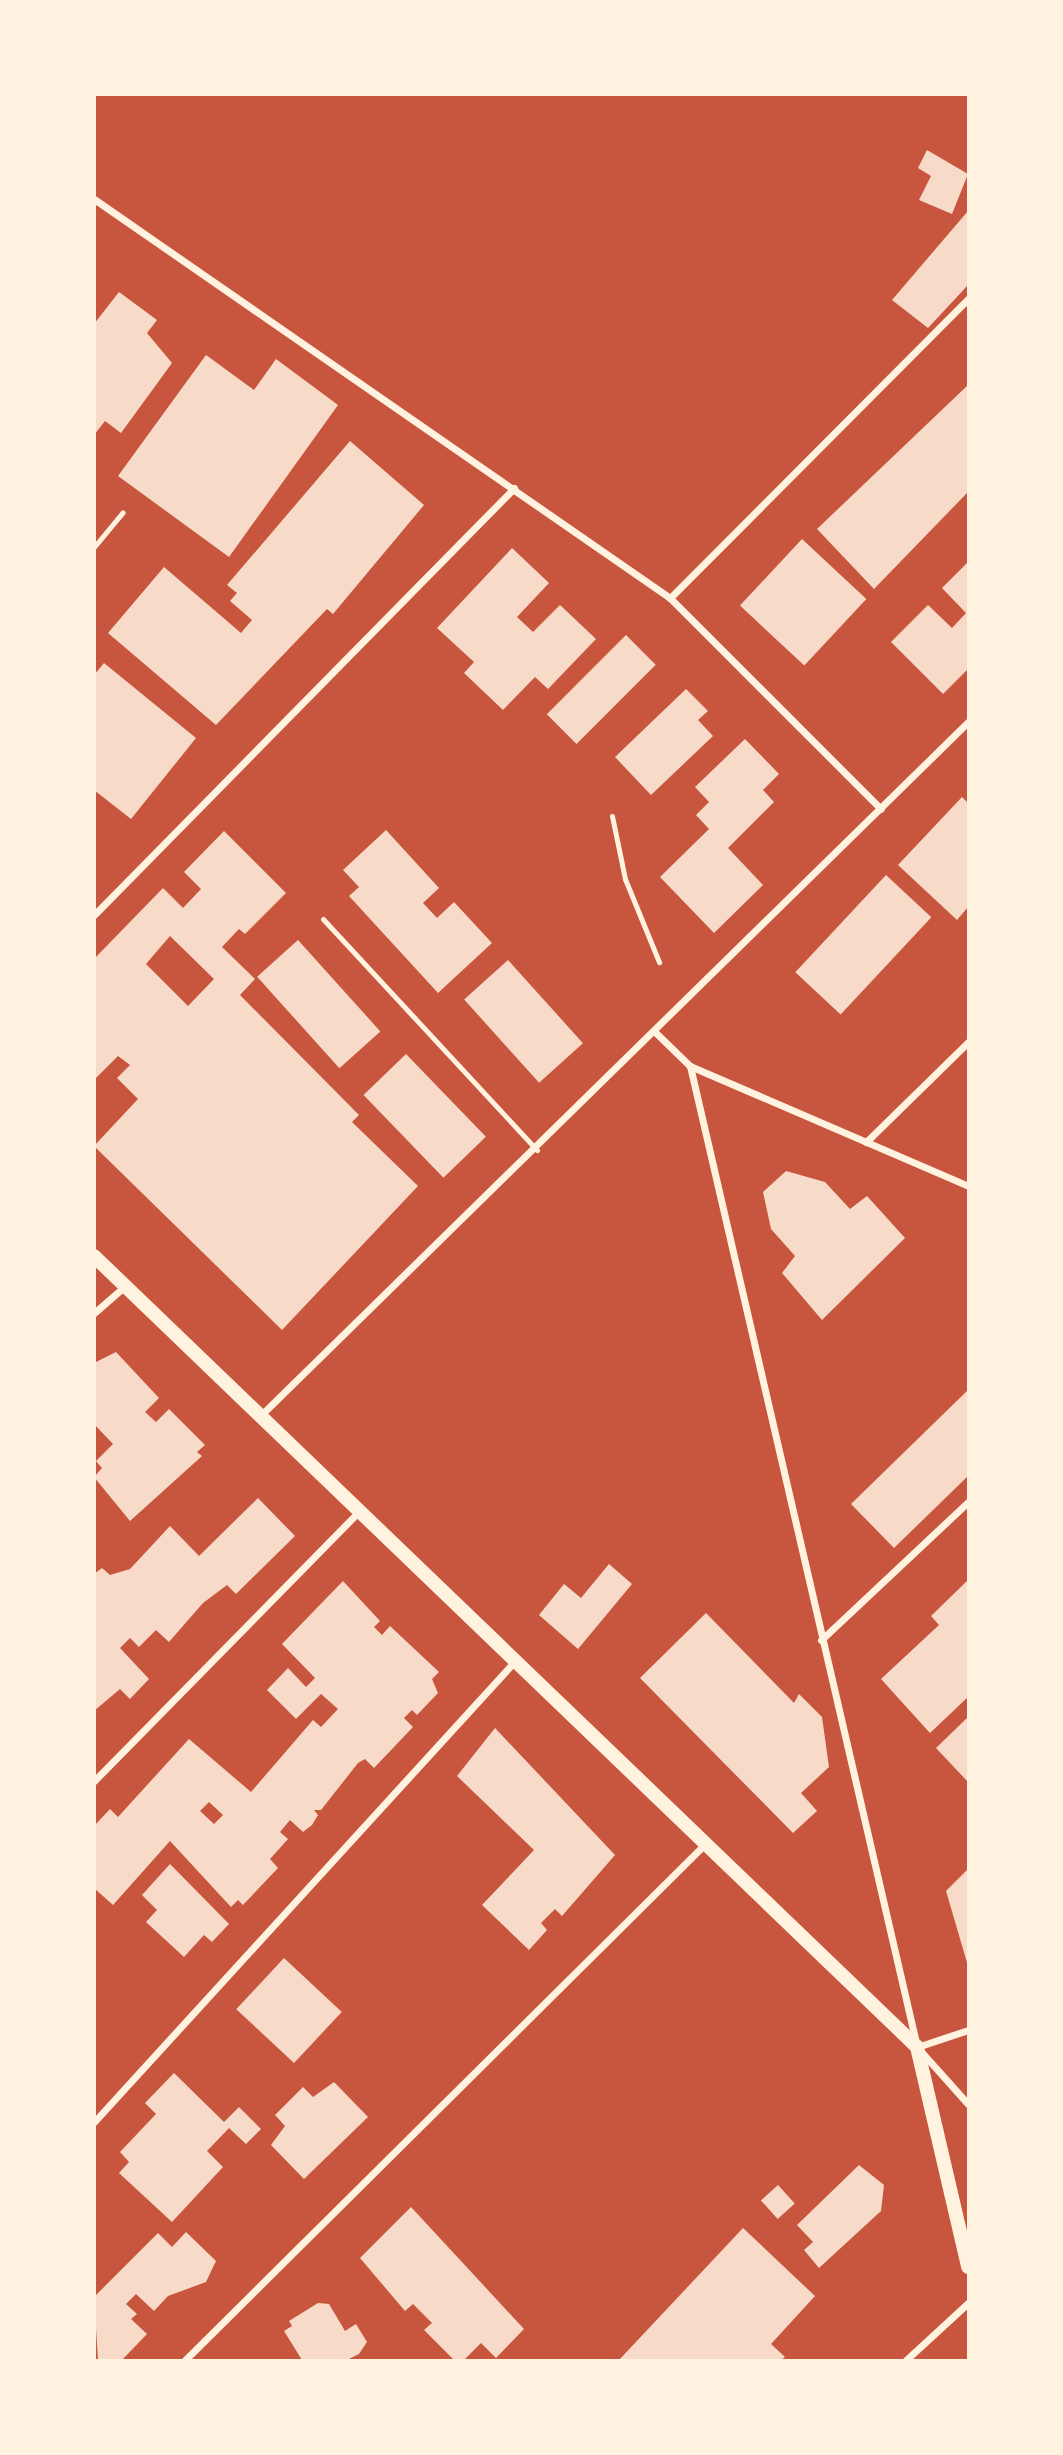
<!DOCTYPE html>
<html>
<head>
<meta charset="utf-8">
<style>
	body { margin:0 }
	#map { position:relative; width:1063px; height:2455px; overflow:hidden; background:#c8553d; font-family:Manrope,sans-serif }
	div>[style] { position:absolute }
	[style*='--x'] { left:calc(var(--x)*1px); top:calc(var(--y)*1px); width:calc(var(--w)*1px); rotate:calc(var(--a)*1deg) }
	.building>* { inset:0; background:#f7dbc8; transform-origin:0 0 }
	.service>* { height:5px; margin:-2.5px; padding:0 2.5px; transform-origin:2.5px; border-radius:2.5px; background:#fff3e0 }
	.minor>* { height:7px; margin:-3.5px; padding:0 3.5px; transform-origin:3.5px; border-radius:3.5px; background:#fff3e0 }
	.secondary>* { height:14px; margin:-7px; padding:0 7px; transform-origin:7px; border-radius:7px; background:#fff3e0 }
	span { translate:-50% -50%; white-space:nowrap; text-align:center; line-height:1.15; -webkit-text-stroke:7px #fff3e0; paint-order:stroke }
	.frame { position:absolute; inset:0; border:96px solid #fff3e0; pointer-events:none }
</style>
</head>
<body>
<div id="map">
	<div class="building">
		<div style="clip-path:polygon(927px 150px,968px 174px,952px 214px,919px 200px,931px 176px,918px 168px)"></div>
		<div style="clip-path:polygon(968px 211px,968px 285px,928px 328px,892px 300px)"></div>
		<div style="clip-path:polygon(119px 292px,157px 320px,147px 333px,172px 363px,121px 433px,105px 421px,94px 435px,94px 324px)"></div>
		<div style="clip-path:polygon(206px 355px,254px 390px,276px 359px,338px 405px,229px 557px,118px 476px)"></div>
		<div style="clip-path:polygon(968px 385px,968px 492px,874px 589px,817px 529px)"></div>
		<div style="clip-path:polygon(350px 441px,424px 505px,333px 614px,327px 609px,216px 725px,108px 633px,164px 567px,241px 633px,252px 620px,230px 601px,237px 593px,227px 585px)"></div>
		<div style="left:802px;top:539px;width:88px;height:91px;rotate:43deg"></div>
		<div style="clip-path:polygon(512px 548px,549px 583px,517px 617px,533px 632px,560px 605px,596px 639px,548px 689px,535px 677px,503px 710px,464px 673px,474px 662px,437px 628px)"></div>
		<div style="clip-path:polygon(968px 562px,968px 669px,943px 694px,891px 642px,928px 605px,952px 628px,966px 613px,942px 588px)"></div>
		<div style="left:626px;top:635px;width:42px;height:112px;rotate:45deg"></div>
		<div style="clip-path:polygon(104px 663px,196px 738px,131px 819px,94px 790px,94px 675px)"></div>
		<div style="clip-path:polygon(686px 689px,708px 711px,698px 720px,713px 736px,651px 795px,615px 757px)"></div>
		<div style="clip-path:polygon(745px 739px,779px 774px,763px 790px,774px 802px,728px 848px,763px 885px,714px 933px,660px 877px,709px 829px,696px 815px,709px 802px,695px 787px)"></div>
		<div style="clip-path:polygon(962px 797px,968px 803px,968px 907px,957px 920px,898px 865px)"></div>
		<div style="clip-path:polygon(386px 830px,439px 888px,423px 903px,437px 918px,454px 902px,492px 943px,438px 993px,349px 896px,359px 887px,343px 870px)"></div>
		<div style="clip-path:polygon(evenodd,224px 831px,286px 893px,245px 934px,239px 929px,222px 947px,255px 979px,240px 995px,359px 1115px,352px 1122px,418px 1186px,282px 1330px,94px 1146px,138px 1099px,117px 1078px,130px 1065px,118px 1056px,94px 1080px,94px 959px,163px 888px,183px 908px,201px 889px,184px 872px,224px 831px,170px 936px,214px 979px,188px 1006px,146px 964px,170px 936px)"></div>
		<div style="left:886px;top:875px;width:62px;height:133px;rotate:43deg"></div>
		<div style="left:298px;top:940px;width:123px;height:55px;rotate:48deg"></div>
		<div style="left:508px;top:960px;width:112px;height:59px;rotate:48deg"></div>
		<div style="left:406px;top:1054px;width:115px;height:59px;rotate:46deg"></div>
		<div style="clip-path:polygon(786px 1171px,825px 1182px,850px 1209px,867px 1196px,905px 1238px,822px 1320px,782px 1273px,795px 1256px,771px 1229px,763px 1192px)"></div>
		<div style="clip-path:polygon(116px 1352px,159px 1398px,145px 1412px,156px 1422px,169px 1409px,205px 1445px,197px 1452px,202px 1456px,130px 1521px,94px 1477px,102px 1468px,96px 1461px,113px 1444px,94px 1424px,94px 1363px)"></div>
		<div style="clip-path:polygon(968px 1390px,968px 1476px,894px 1548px,851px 1504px)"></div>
		<div style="clip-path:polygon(258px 1498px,295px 1536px,236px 1594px,227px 1585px,203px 1603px,169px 1642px,156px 1630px,139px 1647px,130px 1638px,120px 1648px,149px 1679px,130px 1699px,120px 1689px,94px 1711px,94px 1574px,102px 1568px,110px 1575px,130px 1569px,170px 1526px,199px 1556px)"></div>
		<div style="clip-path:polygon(609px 1564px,632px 1584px,578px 1649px,539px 1615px,564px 1584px,581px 1598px)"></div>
		<div style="clip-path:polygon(968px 1580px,968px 1697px,930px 1733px,881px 1679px,939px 1625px,931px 1616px)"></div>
		<div style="clip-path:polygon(evenodd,343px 1581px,380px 1621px,374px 1627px,382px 1635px,390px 1626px,439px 1672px,432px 1679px,438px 1693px,417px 1715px,412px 1710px,404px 1718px,413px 1727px,374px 1768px,365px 1759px,358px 1763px,321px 1810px,314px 1810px,318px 1815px,312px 1825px,303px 1832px,290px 1820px,280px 1832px,288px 1839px,270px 1859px,278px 1868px,243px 1905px,238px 1900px,231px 1907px,170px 1841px,113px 1905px,94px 1888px,94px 1826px,110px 1809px,118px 1817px,189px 1739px,251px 1792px,313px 1720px,321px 1727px,338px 1709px,321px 1694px,296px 1719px,267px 1690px,288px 1668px,306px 1687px,315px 1678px,282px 1644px,343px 1581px,209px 1802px,223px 1815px,214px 1824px,200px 1811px,209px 1802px)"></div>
		<div style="clip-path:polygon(706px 1613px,794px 1703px,799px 1694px,822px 1717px,829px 1767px,801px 1793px,817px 1811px,793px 1833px,640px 1678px)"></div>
		<div style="clip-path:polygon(968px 1717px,968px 1782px,936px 1748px)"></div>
		<div style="clip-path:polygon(495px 1728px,615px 1855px,562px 1916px,555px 1909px,541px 1923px,547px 1930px,529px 1950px,482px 1905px,534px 1850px,457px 1776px)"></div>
		<div style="clip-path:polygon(170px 1864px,229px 1924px,212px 1942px,204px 1935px,184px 1957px,146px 1922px,157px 1910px,142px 1895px)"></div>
		<div style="clip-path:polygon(968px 1869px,968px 1966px,946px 1891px)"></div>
		<div style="left:284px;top:1958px;width:79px;height:70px;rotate:43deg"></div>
		<div style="clip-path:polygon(174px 2073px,224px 2122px,239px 2107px,261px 2129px,246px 2144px,229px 2128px,207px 2151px,223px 2167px,172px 2222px,119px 2173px,129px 2162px,120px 2152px,156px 2114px,145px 2103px)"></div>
		<div style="clip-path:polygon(334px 2082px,368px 2117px,304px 2179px,271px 2145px,285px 2126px,275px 2115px,303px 2087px,313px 2097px)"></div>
		<div style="clip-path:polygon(859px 2165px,884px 2185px,881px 2211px,819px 2268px,804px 2250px,813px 2242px,797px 2225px)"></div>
		<div style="left:778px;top:2185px;width:25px;height:23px;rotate:48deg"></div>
		<div style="clip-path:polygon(411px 2207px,524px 2329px,496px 2358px,481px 2343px,464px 2360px,454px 2360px,424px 2330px,432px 2323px,413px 2304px,405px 2311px,360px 2258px)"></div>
		<div style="clip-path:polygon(743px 2228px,815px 2296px,771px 2344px,785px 2357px,781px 2360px,619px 2360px)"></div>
		<div style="clip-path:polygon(186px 2232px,216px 2261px,206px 2282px,168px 2296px,154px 2311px,136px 2294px,126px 2304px,137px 2314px,131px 2319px,147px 2334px,122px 2360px,98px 2360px,94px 2297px,158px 2233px,172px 2247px)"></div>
		<div style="clip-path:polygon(318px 2303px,329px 2304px,345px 2331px,356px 2324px,367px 2342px,359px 2354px,347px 2360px,302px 2360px,284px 2331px,292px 2326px,289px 2321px)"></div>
	</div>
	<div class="service">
		<div style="--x:94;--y:547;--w:45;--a:-50.4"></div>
		<div style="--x:612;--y:816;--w:64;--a:78.3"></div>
		<div style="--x:625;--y:879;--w:90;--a:67.7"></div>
		<div style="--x:323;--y:919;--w:315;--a:47.2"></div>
	</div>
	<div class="minor">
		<div style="--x:94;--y:199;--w:701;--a:34.71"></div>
		<div style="--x:670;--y:598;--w:298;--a:45"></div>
		<div style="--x:670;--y:598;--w:422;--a:-45.1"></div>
		<div style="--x:94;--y:915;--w:599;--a:-45.47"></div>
		<div style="--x:656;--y:1033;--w:47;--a:44.1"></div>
		<div style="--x:690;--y:1066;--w:303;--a:23.3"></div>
		<div style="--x:690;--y:1066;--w:1007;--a:76.97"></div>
		<div style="--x:917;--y:2047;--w:76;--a:48.2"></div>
		<div style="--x:866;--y:1142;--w:143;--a:-44.4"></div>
		<div style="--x:94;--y:1313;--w:41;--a:-41.1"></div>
		<div style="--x:260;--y:1416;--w:991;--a:-44.43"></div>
		<div style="--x:821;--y:1640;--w:202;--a:-43.2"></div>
		<div style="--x:94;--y:1781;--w:378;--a:-45.5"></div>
		<div style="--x:917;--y:2047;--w:54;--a:-18.4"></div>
		<div style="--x:94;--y:2122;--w:624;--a:-47.6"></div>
		<div style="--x:185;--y:2360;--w:734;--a:-44.78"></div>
		<div style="--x:906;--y:2360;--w:84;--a:-42.6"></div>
	</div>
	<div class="secondary">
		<div style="--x:94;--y:1256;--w:1141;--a:43.86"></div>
		<div style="--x:917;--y:2047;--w:226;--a:76.9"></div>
	</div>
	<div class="frame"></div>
</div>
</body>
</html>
